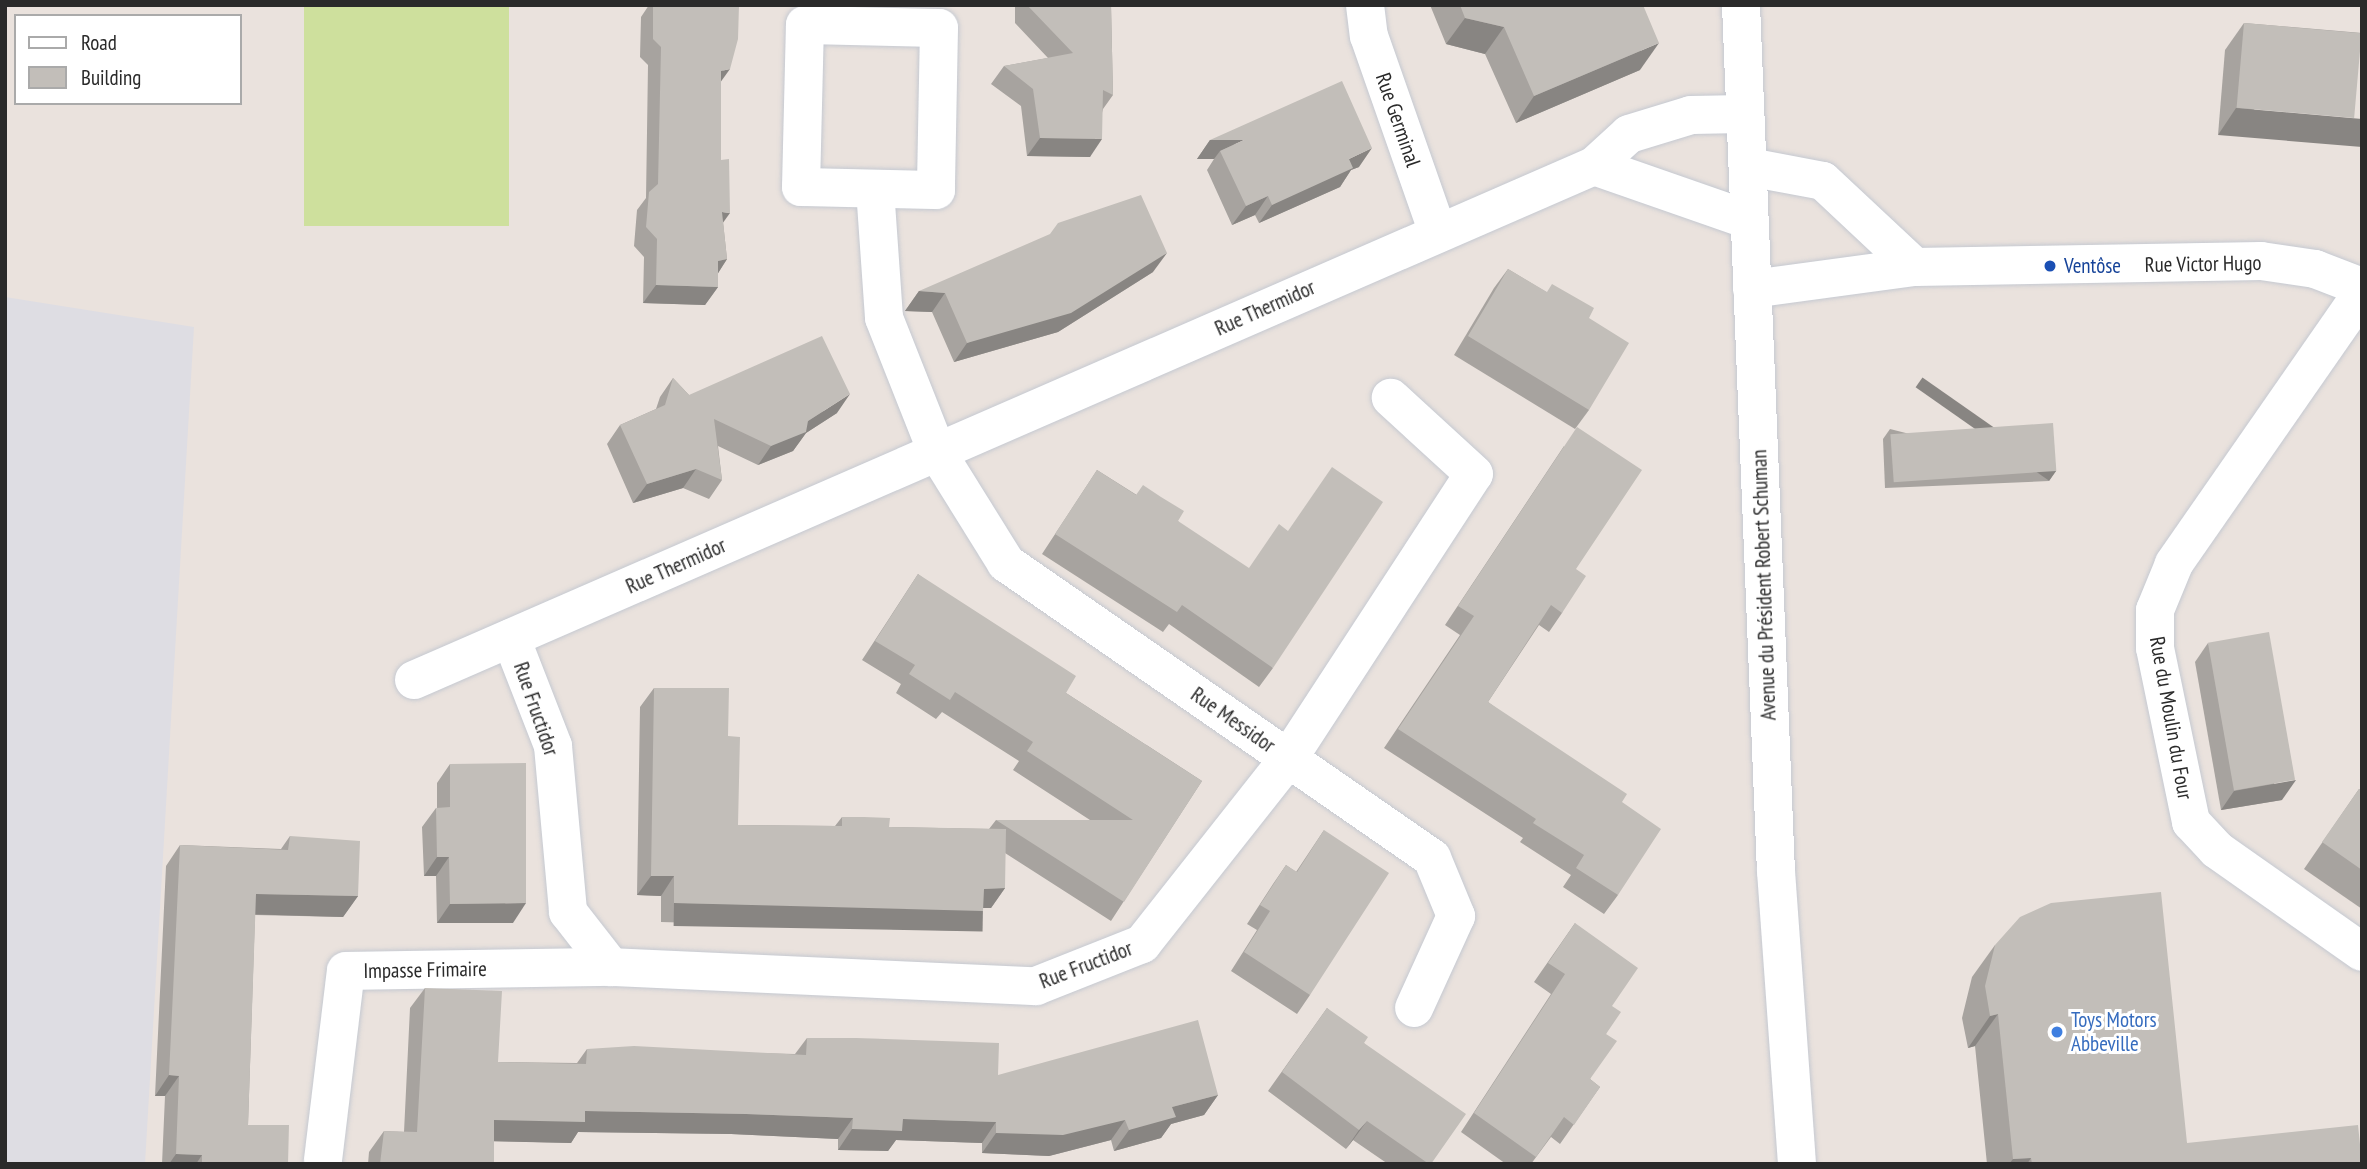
<!DOCTYPE html>
<html>
<head>
<meta charset="utf-8">
<style>
	body { margin:0 }
	#map { position:relative; width:2367px; height:1169px; overflow:hidden; background:#eae2dd; font-family:"PT Sans Narrow",sans-serif }
	div>[style] { position:absolute }
	[style*='--x'] { left:calc(var(--x)*1px); top:calc(var(--y)*1px); width:calc(var(--w)*1px); rotate:calc(var(--a)*1deg) }
	.industrial>* { inset:0; background:#dedde3 }
	.pitch>* { inset:0; background:#cee09d; transform-origin:0 0 }
	.roads { filter:drop-shadow(0 0 2px #c5c9d1) drop-shadow(0 0 2px #c5c9d1) }
	.street>* { height:38px; margin:-19px; padding:0 19px; transform-origin:19px; border-radius:19px; background:#fff }
	.secondary>* { height:38px; margin:-19px; padding:0 19px; transform-origin:19px; border-radius:19px; background:#fff }
	.wall>* { inset:0; background:#a7a39f }
	.shaded-wall>* { inset:0; background:#888582; transform-origin:0 0 }
	.building>* { inset:0; background:#c2beb9; transform-origin:0 0 }
	.dots>* { width:19px; height:19px; translate:-50% -50%; box-sizing:border-box; border:4px solid #fff; border-radius:50% }
	span { translate:-50% -50%; white-space:nowrap; text-align:center; line-height:1.15; -webkit-text-stroke:6px #fff; paint-order:stroke }
	.street-label { font-size:21px; color:#2a2a2a }
	.transit-label { font-size:21px; color:#164399 }
	.left { translate:0 -50%; text-align:left }
	.shop-label { font-size:21px; color:#366cbe }
	.frame { position:absolute; inset:0; border:7px solid #2a2a2a; pointer-events:none }
	.legend { position:absolute; left:14px; top:14px; width:228px; height:91px; box-sizing:border-box; background:#fff; border:2px solid #aaa; margin:0; padding:9px 12px; list-style:none; font-size:21px; color:#2a2a2a }
	.legend li { display:flex; align-items:center; gap:14px; height:35px }
	.legend b { width:35px; border:2px solid #aaa }
</style>
</head>
<body>
<div id="map">
	<div class="industrial">
		<div style="clip-path:polygon(5px 297px,194px 327px,145px 1164px,5px 1164px)"></div>
	</div>
	<div class="pitch">
		<div style="left:304px;top:5px;width:205px;height:221px"></div>
	</div>
	<div class="roads">
		<div class="street">
			<div style="--x:1365;--y:5;--w:31;--a:83"></div>
			<div style="--x:1369;--y:36;--w:209;--a:70.7"></div>
			<div style="--x:805;--y:25;--w:134;--a:1.3"></div>
			<div style="--x:939;--y:28;--w:162;--a:91.1"></div>
			<div style="--x:936;--y:190;--w:135;--a:-178.7"></div>
			<div style="--x:801;--y:187;--w:162;--a:-88.6"></div>
			<div style="--x:1594;--y:166;--w:164;--a:19.2"></div>
			<div style="--x:1749;--y:167;--w:75;--a:10.7"></div>
			<div style="--x:1823;--y:181;--w:126;--a:43.1"></div>
			<div style="--x:875;--y:189;--w:129;--a:86"></div>
			<div style="--x:884;--y:318;--w:144;--a:68.4"></div>
			<div style="--x:937;--y:452;--w:131;--a:58.1"></div>
			<div style="--x:1006;--y:563;--w:518;--a:34.7"></div>
			<div style="--x:1432;--y:858;--w:63;--a:67.5"></div>
			<div style="--x:1456;--y:916;--w:101;--a:114.5"></div>
			<div style="--x:1752;--y:289;--w:164;--a:-7.7"></div>
			<div style="--x:1915;--y:267;--w:346;--a:-1"></div>
			<div style="--x:2261;--y:261;--w:55;--a:8.4"></div>
			<div style="--x:2315;--y:269;--w:50;--a:21"></div>
			<div style="--x:2362;--y:293;--w:330;--a:124.8"></div>
			<div style="--x:2174;--y:564;--w:50;--a:112.4"></div>
			<div style="--x:2155;--y:610;--w:38;--a:90"></div>
			<div style="--x:2155;--y:648;--w:178;--a:78.3"></div>
			<div style="--x:2191;--y:822;--w:38;--a:47"></div>
			<div style="--x:2217;--y:850;--w:177;--a:35.1"></div>
			<div style="--x:511;--y:638;--w:116;--a:68.7"></div>
			<div style="--x:553;--y:746;--w:167;--a:84.8"></div>
			<div style="--x:568;--y:912;--w:70;--a:52"></div>
			<div style="--x:611;--y:967;--w:425;--a:2.6"></div>
			<div style="--x:1036;--y:986;--w:114;--a:-21.6"></div>
			<div style="--x:1142;--y:944;--w:236;--a:-51.7"></div>
			<div style="--x:1288;--y:759;--w:340;--a:-56.9"></div>
			<div style="--x:1474;--y:474;--w:113;--a:-137.5"></div>
			<div style="--x:414;--y:680;--w:1287;--a:-23.54"></div>
			<div style="--x:1594;--y:166;--w:47;--a:-42.4"></div>
			<div style="--x:1629;--y:134;--w:65;--a:-17"></div>
			<div style="--x:1691;--y:115;--w:53;--a:-1.1"></div>
			<div style="--x:323;--y:1160;--w:190;--a:-83.1"></div>
			<div style="--x:346;--y:971;--w:265;--a:-0.9"></div>
		</div>
		<div class="secondary">
			<div style="--x:1741;--y:5;--w:867;--a:87.69"></div>
			<div style="--x:1776;--y:871;--w:294;--a:85.9"></div>
		</div>
	</div>
	<div class="wall">
		<div style="clip-path:polygon(649px 5px,739px 5px,721px 81px,721px 160px,723px 222px,727px 259px,718px 273px,718px 287px,705px 305px,643px 303px,644px 257px,634px 246px,637px 210px,646px 198px,648px 65px,640px 57px,641px 17px)"></div>
		<div style="clip-path:polygon(1015px 5px,1111px 5px,1113px 95px,1103px 109px,1090px 157px,1027px 156px,1021px 106px,991px 84px,1004px 66px,1048px 58px,1015px 23px)"></div>
		<div style="clip-path:polygon(1430px 5px,1643px 5px,1640px 70px,1516px 123px,1485px 54px,1446px 44px)"></div>
		<div style="clip-path:polygon(2244px 23px,2362px 33px,2218px 135px,2225px 50px)"></div>
		<div style="clip-path:polygon(1210px 140px,1359px 167px,1351px 170px,1340px 187px,1259px 223px,1255px 215px,1232px 225px,1207px 170px,1214px 159px,1197px 159px)"></div>
		<div style="clip-path:polygon(1508px 269px,1589px 318px,1589px 410px,1575px 429px,1454px 355px,1494px 288px)"></div>
		<div style="clip-path:polygon(1153px 272px,1058px 332px,954px 362px,932px 312px,905px 311px,919px 291px)"></div>
		<div style="clip-path:polygon(673px 378px,689px 395px,837px 413px,806px 433px,793px 451px,758px 465px,718px 446px,722px 480px,709px 499px,683px 488px,633px 503px,607px 444px,620px 425px,656px 409px,660px 397px)"></div>
		<div style="clip-path:polygon(1890px 429px,2056px 471px,2049px 481px,1885px 488px,1883px 439px)"></div>
		<div style="clip-path:polygon(1564px 446px,1576px 569px,1562px 613px,1549px 632px,1539px 625px,1488px 702px,1622px 802px,1618px 895px,1604px 914px,1563px 887px,1571px 875px,1520px 842px,1523px 838px,1384px 748px,1460px 635px,1445px 625px)"></div>
		<div style="clip-path:polygon(1097px 470px,1178px 521px,1273px 668px,1259px 687px,1169px 624px,1163px 632px,1042px 554px)"></div>
		<div style="clip-path:polygon(918px 574px,1066px 693px,1202px 781px,1111px 921px,1005px 853px,1005px 888px,991px 908px,983px 908px,970px 931px,661px 922px,661px 896px,637px 895px,640px 707px,654px 688px,728px 736px,738px 825px,835px 826px,842px 817px,889px 827px,989px 829px,996px 820px,1090px 820px,1013px 770px,1019px 761px,942px 712px,936px 719px,896px 693px,901px 684px,862px 660px)"></div>
		<div style="clip-path:polygon(2208px 643px,2282px 800px,2221px 810px,2195px 662px)"></div>
		<div style="clip-path:polygon(450px 764px,513px 923px,437px 923px,436px 876px,424px 876px,422px 827px,436px 808px,437px 808px,437px 783px)"></div>
		<div style="clip-path:polygon(2359px 789px,2362px 791px,2362px 909px,2304px 869px)"></div>
		<div style="clip-path:polygon(1324px 830px,1310px 995px,1297px 1014px,1231px 971px,1257px 930px,1247px 924px,1273px 884px,1286px 865px,1296px 872px)"></div>
		<div style="clip-path:polygon(290px 836px,358px 896px,343px 917px,255px 915px,248px 1125px,288px 1164px,162px 1164px,165px 1096px,155px 1096px,166px 866px,180px 845px,281px 849px)"></div>
		<div style="clip-path:polygon(1575px 923px,1612px 1006px,1606px 1034px,1590px 1079px,1600px 1087px,1560px 1144px,1551px 1137px,1531px 1164px,1506px 1164px,1461px 1132px,1551px 994px,1534px 982px)"></div>
		<div style="clip-path:polygon(1995px 945px,2187px 1143px,2362px 1164px,1987px 1164px,1975px 1046px,1968px 1048px,1962px 1018px,1972px 977px)"></div>
		<div style="clip-path:polygon(425px 988px,498px 1062px,577px 1063px,587px 1049px,795px 1054px,807px 1038px,998px 1075px,1218px 1095px,1204px 1115px,1171px 1124px,1161px 1138px,1114px 1151px,1111px 1140px,1049px 1156px,982px 1153px,982px 1143px,896px 1140px,888px 1151px,838px 1150px,838px 1139px,731px 1134px,578px 1132px,571px 1143px,494px 1141px,494px 1164px,368px 1164px,369px 1152px,384px 1131px,404px 1132px,410px 1008px)"></div>
		<div style="clip-path:polygon(1327px 1008px,1364px 1043px,1431px 1164px,1388px 1164px,1353px 1140px,1346px 1149px,1268px 1091px)"></div>
	</div>
	<div class="shaded-wall">
		<div style="clip-path:polygon(1465px 18px,1504px 27px,1485px 54px,1446px 44px)"></div>
		<div style="clip-path:polygon(1659px 43px,1640px 70px,1516px 123px,1534px 96px)"></div>
		<div style="clip-path:polygon(730px 69px,717px 87px,721px 71px)"></div>
		<div style="clip-path:polygon(2236px 108px,2362px 119px,2362px 147px,2218px 135px)"></div>
		<div style="clip-path:polygon(1040px 138px,1102px 139px,1090px 157px,1027px 156px)"></div>
		<div style="clip-path:polygon(1210px 140px,1244px 140px,1220px 151px,1214px 159px,1197px 159px)"></div>
		<div style="clip-path:polygon(1372px 148px,1359px 167px,1351px 170px,1340px 187px,1259px 223px,1272px 205px,1349px 159px)"></div>
		<div style="clip-path:polygon(1268px 196px,1255px 215px,1232px 225px,1246px 206px)"></div>
		<div style="clip-path:polygon(722px 212px,730px 213px,717px 231px)"></div>
		<div style="clip-path:polygon(1167px 253px,1153px 272px,1058px 332px,954px 362px,967px 343px)"></div>
		<div style="clip-path:polygon(727px 259px,715px 278px,718px 261px)"></div>
		<div style="clip-path:polygon(656px 285px,718px 287px,705px 305px,643px 303px)"></div>
		<div style="clip-path:polygon(919px 291px,945px 293px,932px 312px,905px 311px)"></div>
		<div style="clip-path:polygon(850px 394px,837px 413px,806px 433px,793px 451px,758px 465px,771px 446px,808px 421px)"></div>
		<div style="clip-path:polygon(696px 469px,683px 488px,633px 503px,647px 484px)"></div>
		<div style="left:2056px;top:471px;width:12px;height:163px;rotate:125deg"></div>
		<div style="clip-path:polygon(2296px 780px,2282px 800px,2221px 810px,2234px 791px)"></div>
		<div style="clip-path:polygon(437px 857px,449px 857px,436px 876px,424px 876px)"></div>
		<div style="clip-path:polygon(651px 876px,674px 876px,661px 896px,637px 895px)"></div>
		<div style="clip-path:polygon(1005px 888px,991px 908px,970px 908px,984px 889px)"></div>
		<div style="clip-path:polygon(256px 894px,358px 896px,343px 917px,241px 914px)"></div>
		<div style="clip-path:polygon(526px 903px,513px 923px,437px 923px,450px 904px)"></div>
		<div style="left:674px;top:903px;width:309px;height:23px;rotate:1deg"></div>
		<div style="clip-path:polygon(1998px 1014px,1975px 1046px,1968px 1048px,1990px 1016px)"></div>
		<div style="clip-path:polygon(169px 1075px,179px 1076px,165px 1096px,155px 1096px)"></div>
		<div style="clip-path:polygon(1218px 1095px,1204px 1115px,1171px 1124px,1161px 1138px,1114px 1151px,1129px 1130px,1172px 1107px)"></div>
		<div style="clip-path:polygon(585px 1111px,746px 1114px,853px 1118px,838px 1139px,731px 1134px,578px 1132px,571px 1143px,480px 1141px,494px 1120px)"></div>
		<div style="clip-path:polygon(903px 1119px,996px 1122px,982px 1143px,896px 1140px,888px 1151px,838px 1150px,852px 1129px)"></div>
		<div style="clip-path:polygon(1125px 1120px,1111px 1140px,1049px 1156px,982px 1153px,996px 1133px)"></div>
		<div style="clip-path:polygon(1367px 1121px,1353px 1140px,1346px 1149px,1359px 1130px)"></div>
		<div style="clip-path:polygon(176px 1154px,202px 1155px,196px 1164px,169px 1164px)"></div>
		<div style="clip-path:polygon(2031px 1158px,2027px 1164px,2009px 1164px,2013px 1159px)"></div>
	</div>
	<div class="building">
		<div style="clip-path:polygon(653px 5px,739px 5px,738px 39px,730px 69px,721px 71px,721px 160px,729px 159px,730px 213px,722px 212px,727px 259px,718px 261px,718px 287px,656px 285px,657px 239px,646px 227px,649px 192px,658px 184px,661px 47px,653px 39px)"></div>
		<div style="clip-path:polygon(1027px 5px,1111px 5px,1113px 95px,1103px 90px,1102px 139px,1040px 138px,1033px 89px,1004px 66px,1073px 53px)"></div>
		<div style="clip-path:polygon(1460px 5px,1643px 5px,1659px 43px,1534px 96px,1504px 27px,1465px 18px)"></div>
		<div style="left:2244px;top:23px;width:118px;height:85px;rotate:5deg"></div>
		<div style="clip-path:polygon(1342px 81px,1372px 148px,1349px 159px,1353px 168px,1272px 205px,1268px 196px,1246px 206px,1220px 151px,1244px 140px,1210px 140px)"></div>
		<div style="clip-path:polygon(1141px 195px,1167px 253px,1071px 313px,967px 343px,945px 293px,919px 291px,1050px 234px,1058px 223px)"></div>
		<div style="clip-path:polygon(1508px 269px,1547px 292px,1552px 284px,1594px 308px,1589px 318px,1629px 343px,1589px 410px,1468px 336px)"></div>
		<div style="clip-path:polygon(822px 336px,850px 394px,808px 421px,806px 432px,771px 446px,714px 419px,722px 480px,696px 469px,647px 484px,620px 425px,665px 405px,673px 378px,689px 395px)"></div>
		<div style="left:2053px;top:423px;width:48px;height:163px;rotate:86deg"></div>
		<div style="clip-path:polygon(1577px 427px,1642px 470px,1576px 569px,1586px 576px,1562px 613px,1551px 605px,1488px 702px,1627px 794px,1622px 802px,1661px 829px,1618px 895px,1576px 868px,1584px 855px,1533px 823px,1536px 819px,1398px 729px,1474px 616px,1458px 606px)"></div>
		<div style="clip-path:polygon(1332px 467px,1383px 502px,1273px 668px,1182px 605px,1177px 612px,1055px 534px,1097px 470px,1136px 495px,1143px 485px,1161px 497px,1184px 511px,1178px 521px,1249px 568px,1279px 524px,1288px 531px)"></div>
		<div style="clip-path:polygon(918px 574px,1076px 676px,1066px 693px,1202px 781px,1124px 902px,996px 820px,1133px 820px,1027px 751px,1033px 742px,955px 692px,950px 700px,909px 674px,915px 665px,875px 641px)"></div>
		<div style="left:2269px;top:632px;width:150px;height:62px;rotate:80deg"></div>
		<div style="clip-path:polygon(654px 688px,729px 688px,728px 736px,740px 737px,738px 825px,842px 826px,842px 817px,864px 817px,890px 818px,889px 827px,1006px 829px,1005px 888px,984px 889px,983px 911px,674px 903px,674px 876px,651px 876px)"></div>
		<div style="clip-path:polygon(526px 763px,526px 903px,450px 904px,449px 857px,437px 857px,436px 808px,450px 807px,450px 764px)"></div>
		<div style="clip-path:polygon(2359px 789px,2362px 791px,2362px 870px,2322px 842px)"></div>
		<div style="clip-path:polygon(1324px 830px,1389px 873px,1310px 995px,1244px 952px,1270px 911px,1260px 905px,1286px 865px,1297px 872px)"></div>
		<div style="clip-path:polygon(290px 836px,360px 841px,358px 896px,256px 894px,248px 1125px,289px 1125px,288px 1164px,202px 1164px,202px 1155px,176px 1154px,179px 1076px,169px 1075px,180px 845px,288px 850px)"></div>
		<div style="clip-path:polygon(2161px 892px,2187px 1143px,2358px 1125px,2362px 1164px,2032px 1164px,2031px 1158px,2013px 1159px,1998px 1014px,1990px 1016px,1985px 986px,1995px 945px,2020px 917px,2051px 903px)"></div>
		<div style="clip-path:polygon(1575px 923px,1638px 968px,1612px 1006px,1621px 1012px,1606px 1034px,1617px 1041px,1590px 1079px,1600px 1087px,1574px 1125px,1564px 1117px,1536px 1157px,1474px 1113px,1565px 974px,1548px 963px)"></div>
		<div style="clip-path:polygon(425px 988px,502px 991px,498px 1062px,586px 1064px,587px 1049px,634px 1046px,806px 1055px,807px 1038px,856px 1038px,999px 1043px,998px 1075px,1198px 1020px,1218px 1095px,1172px 1107px,1176px 1117px,1129px 1130px,1125px 1120px,1063px 1135px,996px 1133px,996px 1122px,903px 1119px,902px 1131px,852px 1129px,853px 1118px,746px 1114px,585px 1111px,585px 1122px,494px 1120px,494px 1164px,380px 1164px,384px 1131px,417px 1132px)"></div>
		<div style="clip-path:polygon(1327px 1008px,1368px 1037px,1364px 1043px,1466px 1114px,1431px 1164px,1429px 1164px,1367px 1121px,1359px 1130px,1282px 1072px)"></div>
	</div>
	<div class="dots">
		<div style="left:2050px;top:266px;background:#1a4fb4"></div>
		<div style="left:2057px;top:1032px;background:#3f7fe0"></div>
	</div>
	<div class="street-label">
		<span style="left:1398px;top:120px;rotate:71deg">Rue Germinal</span>
		<span style="left:2203px;top:264px;rotate:-1deg">Rue Victor Hugo</span>
		<span style="left:1265px;top:308px;rotate:-24deg">Rue Thermidor</span>
		<span style="left:676px;top:566px;rotate:-24deg">Rue Thermidor</span>
		<span style="left:1764px;top:585px;rotate:-92deg">Avenue du Président Robert Schuman</span>
		<span style="left:536px;top:709px;rotate:71deg">Rue Fructidor</span>
		<span style="left:2171px;top:718px;rotate:80deg">Rue du Moulin du Four</span>
		<span style="left:1233px;top:720px;rotate:35deg">Rue Messidor</span>
		<span style="left:1086px;top:965px;rotate:-21deg">Rue Fructidor</span>
		<span style="left:425px;top:970px;rotate:-1deg">Impasse Frimaire</span>
	</div>
	<div class="transit-label">
		<span class="left" style="left:2064px;top:266px">Ventôse</span>
	</div>
	<div class="shop-label">
		<span class="left" style="left:2071px;top:1032px">Toys Motors<br>Abbeville</span>
	</div>
	<div class="frame"></div>
	<ul class="legend">
	<li><b style="height:9px;background:#fff"></b>Road</li>
	<li><b style="height:19px;background:#c2beb9"></b>Building</li>
	</ul>
</div>
</body>
</html>
